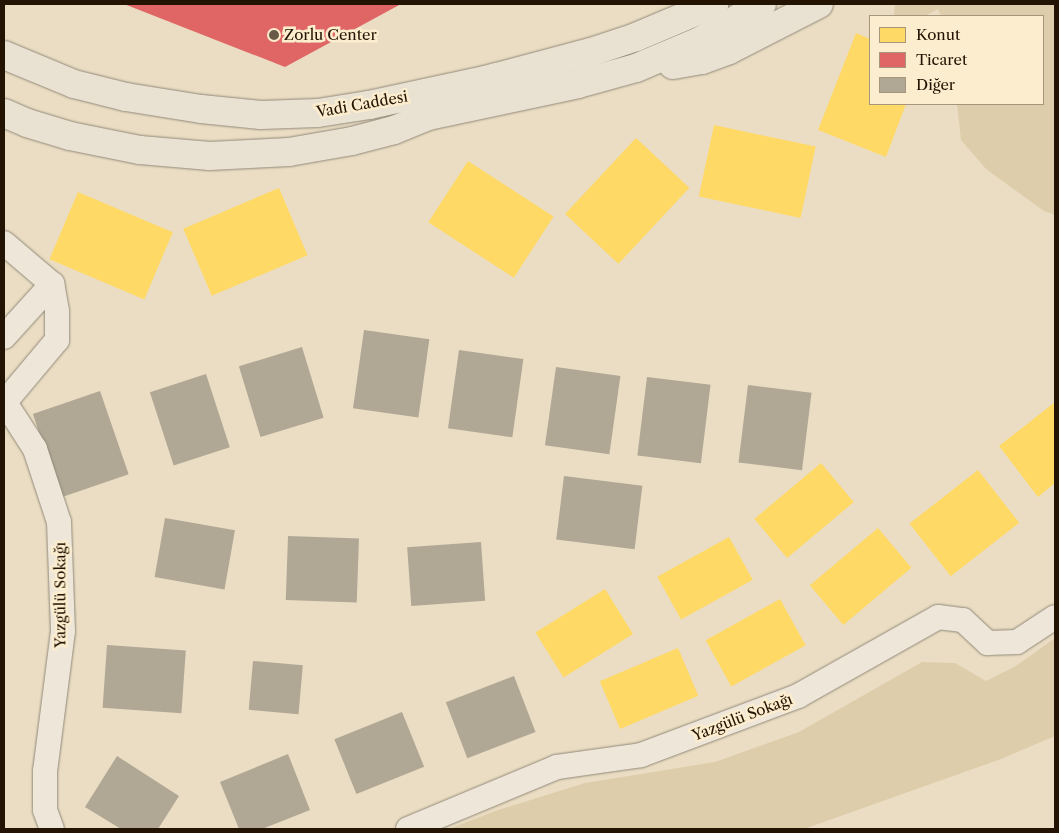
<!DOCTYPE html>
<html>
<head>
<meta charset="utf-8">
<style>
	body { margin:0 }
	#map { position:relative; width:1059px; height:833px; overflow:hidden; background:#eaddc3; font-family:"Libre Caslon Text",serif }
	div>[style] { position:absolute }
	[style*='--x'] { left:calc(var(--x)*1px); top:calc(var(--y)*1px); width:calc(var(--w)*1px); rotate:calc(var(--a)*1deg) }
	.green>* { inset:0; background:#decdaa }
	.homes>* { inset:0; background:#ffd966; transform-origin:0 0 }
	.shops>* { inset:0; background:#e06666 }
	.building>* { inset:0; background:#b0a795; transform-origin:0 0 }
	.roads { filter:drop-shadow(0 0 1px #928979) drop-shadow(0 0 1px #928979) }
	.minor>* { height:24px; margin:-12px; padding:0 12px; transform-origin:12px; border-radius:12px; background:#ede6d9 }
	.major>* { height:28px; margin:-14px; padding:0 14px; transform-origin:14px; border-radius:14px; background:#e9e1d2 }
	.dots>* { width:14px; height:14px; translate:-50% -50%; box-sizing:border-box; border:2px solid #fcedce; border-radius:50% }
	span { translate:-50% -50%; white-space:nowrap; text-align:center; line-height:1.15; -webkit-text-stroke:5px #fcedce; paint-order:stroke }
	.poi-label { font-size:15px; color:#221302 }
	.left { translate:0 -50%; text-align:left }
	.street-label { font-size:15px; color:#221302 }
	.frame { position:absolute; inset:0; border:5px solid #221302; pointer-events:none }
	.legend { position:absolute; left:869px; top:15px; width:175px; height:90px; box-sizing:border-box; background:#fcedce; border:1px solid #a5967c; margin:0; padding:6px 9px; list-style:none; font-size:15px; color:#221302 }
	.legend li { display:flex; align-items:center; gap:10px; height:25px }
	.legend b { width:25px; border:1px solid #a5967c }
</style>
</head>
<body>
<div id="map">
	<div class="green">
		<div style="clip-path:polygon(895px 4px,1055px 4px,1055px 215px,1044px 211px,986px 169px,961px 140px,957px 104px,1043px 104px,1043px 16px,941px 16px,938px 9px,925px 16px,894px 16px)"></div>
		<div style="clip-path:polygon(1055px 638px,1055px 736px,1001px 759px,804px 829px,449px 829px,498px 810px,585px 783px,715px 762px,799px 732px,922px 662px,955px 663px,986px 681px,1016px 666px)"></div>
	</div>
	<div class="homes">
		<div style="clip-path:polygon(856px 33px,870px 39px,870px 104px,906px 104px,886px 157px,818px 130px)"></div>
		<div style="left:714px;top:125px;width:104px;height:73px;rotate:12deg"></div>
		<div style="left:636px;top:138px;width:73px;height:104px;rotate:43deg"></div>
		<div style="left:468px;top:161px;width:102px;height:73px;rotate:33deg"></div>
		<div style="left:279px;top:188px;width:73px;height:104px;rotate:67deg"></div>
		<div style="left:78px;top:192px;width:103px;height:73px;rotate:23deg"></div>
		<div style="clip-path:polygon(1055px 402px,1055px 483px,1038px 497px,999px 446px)"></div>
		<div style="left:821px;top:463px;width:51px;height:87px;rotate:50deg"></div>
		<div style="left:978px;top:470px;width:67px;height:87px;rotate:52deg"></div>
		<div style="left:878px;top:528px;width:52px;height:89px;rotate:50deg"></div>
		<div style="left:729px;top:537px;width:49px;height:82px;rotate:61deg"></div>
		<div style="left:605px;top:589px;width:53px;height:82px;rotate:58deg"></div>
		<div style="left:780px;top:599px;width:53px;height:85px;rotate:61deg"></div>
		<div style="left:678px;top:648px;width:52px;height:85px;rotate:67deg"></div>
	</div>
	<div class="shops">
		<div style="clip-path:polygon(124px 4px,401px 4px,285px 67px)"></div>
	</div>
	<div class="building">
		<div style="left:364px;top:330px;width:66px;height:79px;rotate:8deg"></div>
		<div style="left:302px;top:347px;width:74px;height:66px;rotate:73deg"></div>
		<div style="left:459px;top:350px;width:65px;height:79px;rotate:8deg"></div>
		<div style="left:556px;top:367px;width:65px;height:79px;rotate:8deg"></div>
		<div style="left:206px;top:374px;width:77px;height:59px;rotate:72deg"></div>
		<div style="left:647px;top:377px;width:64px;height:79px;rotate:7deg"></div>
		<div style="left:748px;top:385px;width:64px;height:78px;rotate:7deg"></div>
		<div style="left:100px;top:391px;width:88px;height:71px;rotate:71deg"></div>
		<div style="left:564px;top:476px;width:79px;height:64px;rotate:7deg"></div>
		<div style="left:165px;top:518px;width:71px;height:60px;rotate:10deg"></div>
		<div style="left:288px;top:536px;width:71px;height:64px;rotate:2deg"></div>
		<div style="left:481px;top:542px;width:59px;height:74px;rotate:86deg"></div>
		<div style="left:107px;top:645px;width:79px;height:63px;rotate:4deg"></div>
		<div style="left:253px;top:661px;width:50px;height:49px;rotate:5deg"></div>
		<div style="left:514px;top:676px;width:60px;height:73px;rotate:69deg"></div>
		<div style="left:402px;top:712px;width:59px;height:73px;rotate:68deg"></div>
		<div style="clip-path:polygon(288px 754px,310px 810px,262px 829px,239px 829px,220px 782px)"></div>
		<div style="clip-path:polygon(117px 756px,179px 796px,158px 829px,121px 829px,85px 807px)"></div>
	</div>
	<div class="roads">
		<div class="minor">
			<div style="--x:4;--y:243;--w:63;--a:40.5"></div>
			<div style="--x:4;--y:337;--w:72;--a:-47.8"></div>
			<div style="--x:4;--y:401;--w:57;--a:57.1"></div>
			<div style="--x:35;--y:449;--w:77;--a:71.8"></div>
			<div style="--x:59;--y:522;--w:109;--a:87.9"></div>
			<div style="--x:63;--y:631;--w:141;--a:97.3"></div>
			<div style="--x:45;--y:771;--w:39;--a:90"></div>
			<div style="--x:45;--y:810;--w:20;--a:70"></div>
			<div style="--x:5;--y:402;--w:81;--a:-50"></div>
			<div style="--x:57;--y:340;--w:29;--a:-90"></div>
			<div style="--x:57;--y:311;--w:27;--a:-100"></div>
			<div style="--x:408;--y:829;--w:161;--a:-22.6"></div>
			<div style="--x:557;--y:767;--w:85;--a:-8.1"></div>
			<div style="--x:641;--y:755;--w:168;--a:-20.6"></div>
			<div style="--x:798;--y:696;--w:161;--a:-29.4"></div>
			<div style="--x:938;--y:617;--w:25;--a:7"></div>
			<div style="--x:963;--y:620;--w:34;--a:43"></div>
			<div style="--x:988;--y:643;--w:29;--a:-2"></div>
			<div style="--x:1017;--y:642;--w:45;--a:-33.3"></div>
		</div>
		<div class="major">
			<div style="--x:4;--y:55;--w:76;--a:22.5"></div>
			<div style="--x:74;--y:84;--w:54;--a:14"></div>
			<div style="--x:126;--y:97;--w:76;--a:9.1"></div>
			<div style="--x:201;--y:109;--w:60;--a:5.7"></div>
			<div style="--x:261;--y:115;--w:57;--a:-2"></div>
			<div style="--x:318;--y:113;--w:52;--a:-8.9"></div>
			<div style="--x:369;--y:105;--w:119;--a:-12.2"></div>
			<div style="--x:485;--y:80;--w:110;--a:-14.8"></div>
			<div style="--x:591;--y:52;--w:47;--a:-18.4"></div>
			<div style="--x:636;--y:37;--w:85;--a:-22.9"></div>
			<div style="--x:673;--y:65;--w:29;--a:-10"></div>
			<div style="--x:702;--y:60;--w:29;--a:-20"></div>
			<div style="--x:729;--y:50;--w:101;--a:-27.1"></div>
			<div style="--x:4;--y:113;--w:25;--a:23"></div>
			<div style="--x:27;--y:123;--w:45;--a:16.8"></div>
			<div style="--x:70;--y:136;--w:71;--a:11.3"></div>
			<div style="--x:140;--y:150;--w:70;--a:4.9"></div>
			<div style="--x:210;--y:156;--w:79;--a:-2.9"></div>
			<div style="--x:289;--y:152;--w:64;--a:-9.9"></div>
			<div style="--x:352;--y:141;--w:43;--a:-14.7"></div>
			<div style="--x:394;--y:130;--w:37;--a:-22"></div>
			<div style="--x:428;--y:116;--w:153;--a:-12"></div>
			<div style="--x:578;--y:84;--w:60;--a:-15.4"></div>
			<div style="--x:636;--y:68;--w:69;--a:-22.9"></div>
			<div style="--x:700;--y:41;--w:72;--a:-30.8"></div>
		</div>
	</div>
	<div class="dots">
		<div style="left:274px;top:35px;background:#685a46"></div>
	</div>
	<div class="poi-label">
		<span class="left" style="left:284px;top:35px">Zorlu Center</span>
	</div>
	<div class="street-label">
		<span style="left:362px;top:104px;rotate:-10deg">Vadi Caddesi</span>
		<span style="left:60px;top:595px;rotate:-90deg">Yazgülü Sokağı</span>
		<span style="left:742px;top:717px;rotate:-21deg">Yazgülü Sokağı</span>
	</div>
	<div class="frame"></div>
	<ul class="legend">
	<li><b style="height:14px;background:#ffd966"></b>Konut</li>
	<li><b style="height:14px;background:#e06666"></b>Ticaret</li>
	<li><b style="height:14px;background:#b0a795"></b>Diğer</li>
	</ul>
</div>
</body>
</html>
